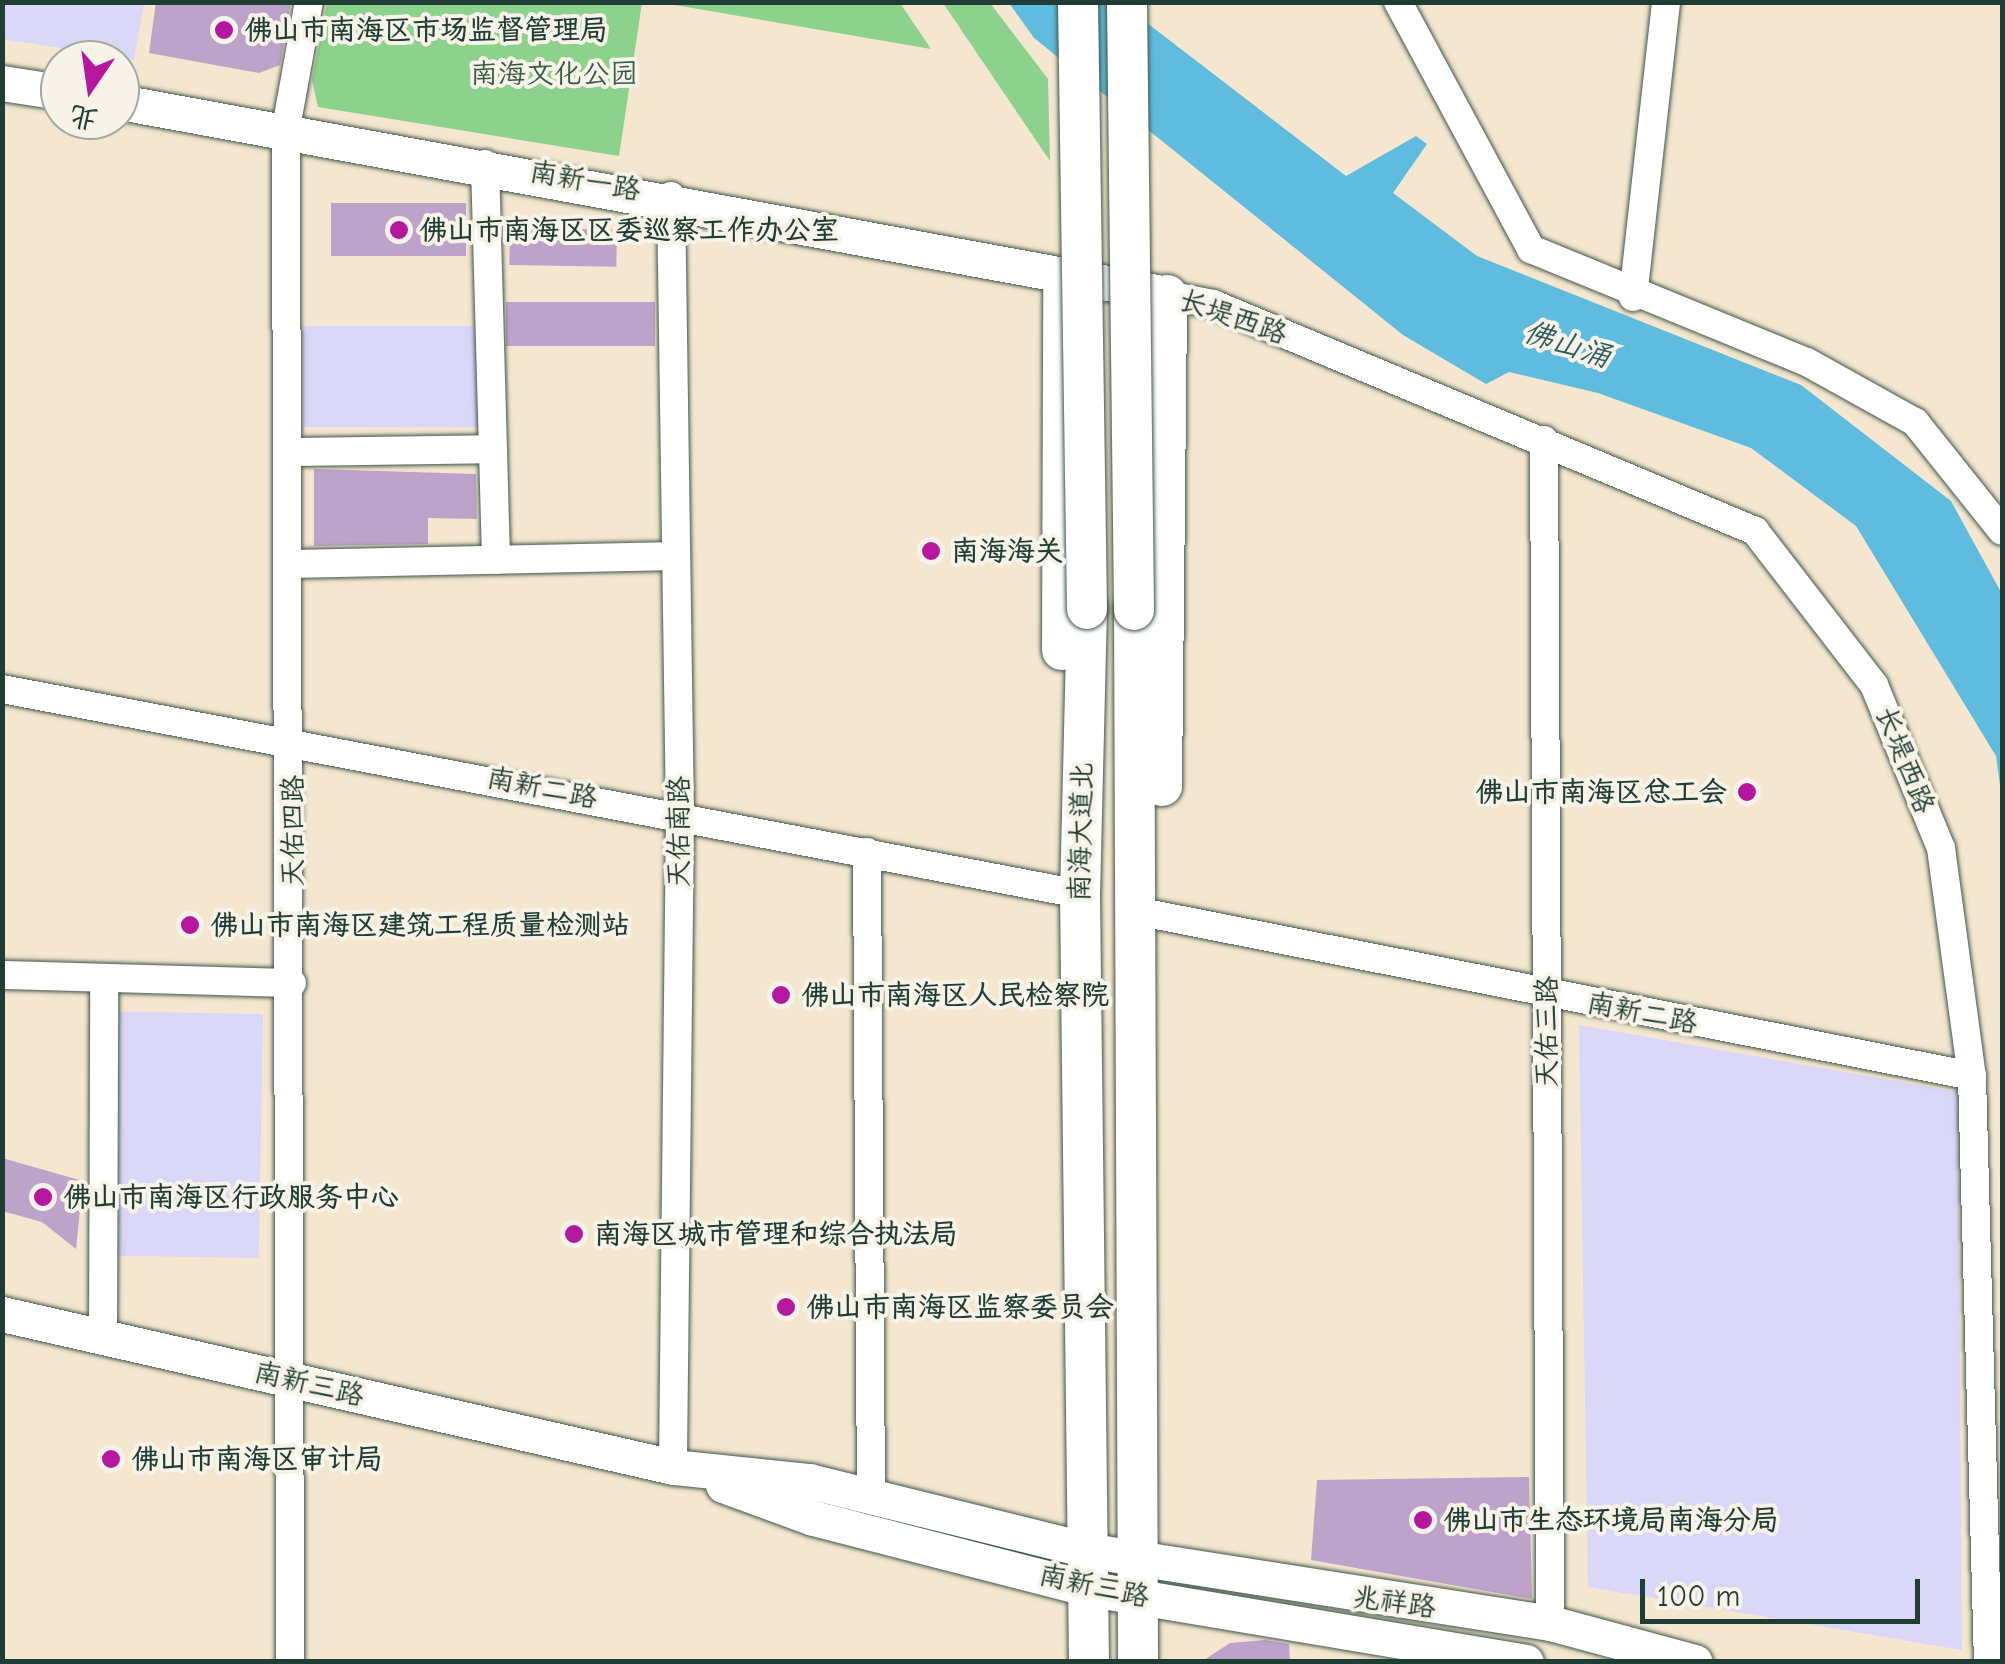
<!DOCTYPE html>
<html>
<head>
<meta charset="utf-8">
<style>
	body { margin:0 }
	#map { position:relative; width:2005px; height:1664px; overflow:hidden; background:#f4e6cf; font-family:"Comic Neue","LXGW WenKai TC",sans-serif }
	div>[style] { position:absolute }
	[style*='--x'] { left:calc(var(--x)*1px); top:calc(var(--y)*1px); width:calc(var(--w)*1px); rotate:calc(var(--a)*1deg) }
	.built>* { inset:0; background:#dad6f7; transform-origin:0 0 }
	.green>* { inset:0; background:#8cd28c }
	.water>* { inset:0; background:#60bcde }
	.building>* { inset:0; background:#bda3ca; transform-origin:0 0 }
	.roads { filter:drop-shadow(0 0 2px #3f564b) drop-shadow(0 0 2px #3f564b) }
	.minor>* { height:28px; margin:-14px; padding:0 14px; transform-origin:14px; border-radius:14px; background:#fff }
	.major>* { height:35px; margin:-17.5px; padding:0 17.5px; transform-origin:17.5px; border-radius:17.5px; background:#fff }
	.highway>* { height:40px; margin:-20px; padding:0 20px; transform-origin:20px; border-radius:20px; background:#fff }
	.bridges { filter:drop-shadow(0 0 2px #3f564b) drop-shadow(0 0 2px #3f564b) }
	.highway-bridge>* { height:40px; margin:-20px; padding:0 20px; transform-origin:20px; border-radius:20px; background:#fff }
	.dots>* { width:28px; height:28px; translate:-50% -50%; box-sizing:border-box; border:5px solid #f7f3e8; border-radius:50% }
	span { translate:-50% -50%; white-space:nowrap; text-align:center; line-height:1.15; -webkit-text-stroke:8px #f7f3e8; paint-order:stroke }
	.poi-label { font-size:28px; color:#1f3d34; font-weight:700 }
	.left { translate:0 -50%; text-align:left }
	.right { translate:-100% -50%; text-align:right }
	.park-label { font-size:28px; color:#355b46 }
	.street-label { font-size:28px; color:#1f3d34 }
	.water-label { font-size:30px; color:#2f5d5e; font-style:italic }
	.frame { position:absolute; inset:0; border:5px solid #1f3d34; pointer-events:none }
	.north { position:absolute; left:40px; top:40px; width:100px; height:100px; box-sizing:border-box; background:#f7f3e8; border:2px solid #a1aaa0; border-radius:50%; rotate:193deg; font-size:28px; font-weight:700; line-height:40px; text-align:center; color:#1f3d34 }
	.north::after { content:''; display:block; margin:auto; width:35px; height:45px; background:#b5179e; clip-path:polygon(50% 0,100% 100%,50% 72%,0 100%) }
	.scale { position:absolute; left:1640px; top:1579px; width:280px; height:45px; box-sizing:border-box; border:5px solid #1f3d34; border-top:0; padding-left:12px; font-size:30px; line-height:35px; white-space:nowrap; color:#1f3d34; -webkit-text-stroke:8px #f7f3e8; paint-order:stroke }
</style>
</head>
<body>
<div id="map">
	<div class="built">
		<div style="clip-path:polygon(2px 3px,144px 3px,134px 60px,3px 39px)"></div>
		<div style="left:303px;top:326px;width:178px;height:101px"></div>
		<div style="left:263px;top:1014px;width:244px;height:146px;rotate:91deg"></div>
		<div style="clip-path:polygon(1579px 1025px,1958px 1092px,1962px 1650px,1588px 1587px)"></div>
	</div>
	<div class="green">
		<div style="clip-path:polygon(327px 3px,642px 3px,619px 156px,318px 107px,312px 80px)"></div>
		<div style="clip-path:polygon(663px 3px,900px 3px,931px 49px)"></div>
		<div style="clip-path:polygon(943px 3px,990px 3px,1048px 79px,1050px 161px)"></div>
	</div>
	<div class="water">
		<div style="clip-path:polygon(1009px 3px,1121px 3px,1346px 176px,1416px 136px,1427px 144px,1393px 193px,1477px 256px,1801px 385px,1951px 501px,2002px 594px,2002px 800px,1996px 756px,1856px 526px,1751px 448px,1598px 393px,1509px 372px,1486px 384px,1403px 335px,1034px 38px)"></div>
	</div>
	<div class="building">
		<div style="clip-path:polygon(156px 2px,291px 2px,280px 65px,259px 73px,149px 53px)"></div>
		<div style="left:466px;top:203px;width:53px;height:135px;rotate:90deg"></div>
		<div style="left:510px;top:228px;width:107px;height:37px;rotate:1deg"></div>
		<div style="left:506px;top:302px;width:149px;height:44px"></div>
		<div style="clip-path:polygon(314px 469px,476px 474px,477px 519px,428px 518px,428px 544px,314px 546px)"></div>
		<div style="clip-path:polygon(2px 1158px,83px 1181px,76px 1249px,42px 1222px,2px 1211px)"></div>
		<div style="clip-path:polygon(1529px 1477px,1532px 1599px,1311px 1560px,1317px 1480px)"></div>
		<div style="clip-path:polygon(1265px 1640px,1289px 1644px,1290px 1662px,1201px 1662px,1230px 1643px)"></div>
	</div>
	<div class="roads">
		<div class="minor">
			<div style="--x:1398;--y:2;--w:281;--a:61.7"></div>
			<div style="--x:1531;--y:249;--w:298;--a:22.3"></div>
			<div style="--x:1807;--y:362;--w:124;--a:29.1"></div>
			<div style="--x:1915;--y:422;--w:139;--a:51.4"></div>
			<div style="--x:485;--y:164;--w:396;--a:88.4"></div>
			<div style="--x:671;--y:196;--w:619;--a:89.17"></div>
			<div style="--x:680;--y:815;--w:652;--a:90.62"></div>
			<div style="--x:1167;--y:295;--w:47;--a:11.1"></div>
			<div style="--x:1213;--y:304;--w:588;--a:22.72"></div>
			<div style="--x:1755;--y:531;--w:195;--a:52.3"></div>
			<div style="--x:1874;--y:685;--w:176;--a:67.7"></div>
			<div style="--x:1941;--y:848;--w:230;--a:82.3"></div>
			<div style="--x:1972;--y:1076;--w:586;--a:88.44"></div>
			<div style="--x:1633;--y:297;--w:297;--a:-83.6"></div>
			<div style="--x:1544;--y:440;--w:1183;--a:89.71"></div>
			<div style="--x:290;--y:452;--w:203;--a:-0.8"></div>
			<div style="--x:292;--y:564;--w:384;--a:-1.2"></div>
			<div style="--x:2;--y:689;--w:1097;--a:10.77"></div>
			<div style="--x:867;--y:852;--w:646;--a:89.65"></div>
			<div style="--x:1136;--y:911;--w:852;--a:11.16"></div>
			<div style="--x:2;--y:975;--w:290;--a:1.6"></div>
			<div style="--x:103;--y:1337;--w:359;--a:-89.8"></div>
			<div style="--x:290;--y:1662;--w:1534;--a:-90.15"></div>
			<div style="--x:286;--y:128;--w:128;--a:-79.7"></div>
		</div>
		<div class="major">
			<div style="--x:2;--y:83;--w:59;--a:8.8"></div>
			<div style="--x:120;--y:102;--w:1053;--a:10.39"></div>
			<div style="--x:2;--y:1314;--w:688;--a:12.84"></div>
			<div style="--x:673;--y:1467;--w:137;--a:5.9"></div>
			<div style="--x:809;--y:1481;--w:291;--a:13.9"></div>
			<div style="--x:1091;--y:1551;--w:465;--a:8.9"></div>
			<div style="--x:1550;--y:1623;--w:150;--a:15.1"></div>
			<div style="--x:723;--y:1485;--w:96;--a:20.1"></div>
			<div style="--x:813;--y:1518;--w:286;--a:14.4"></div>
			<div style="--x:1090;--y:1589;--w:442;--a:9.5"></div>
		</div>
		<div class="highway">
			<div style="--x:1087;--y:609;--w:285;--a:91.4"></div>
			<div style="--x:1080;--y:894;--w:768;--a:89.33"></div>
			<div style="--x:1134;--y:610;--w:1052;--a:89.78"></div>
			<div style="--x:1062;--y:650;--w:372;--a:-89.8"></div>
			<div style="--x:1162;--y:786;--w:491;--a:-89.4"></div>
		</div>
	</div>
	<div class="bridges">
		<div class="highway-bridge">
			<div style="--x:1078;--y:2;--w:607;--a:89.15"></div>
			<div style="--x:1127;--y:2;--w:608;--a:89.34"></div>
		</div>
	</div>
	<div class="dots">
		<div style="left:224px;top:30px;background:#b5179e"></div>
		<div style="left:399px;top:230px;background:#b5179e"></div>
		<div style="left:931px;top:551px;background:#b5179e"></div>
		<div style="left:1747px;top:792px;background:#b5179e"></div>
		<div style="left:190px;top:925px;background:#b5179e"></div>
		<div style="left:781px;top:995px;background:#b5179e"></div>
		<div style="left:43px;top:1197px;background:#b5179e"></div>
		<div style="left:574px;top:1234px;background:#b5179e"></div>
		<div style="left:786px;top:1307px;background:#b5179e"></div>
		<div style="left:111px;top:1459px;background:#b5179e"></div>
		<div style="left:1423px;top:1520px;background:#b5179e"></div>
	</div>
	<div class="poi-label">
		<span class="left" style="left:244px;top:30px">佛山市南海区市场监督管理局</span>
		<span class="left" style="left:419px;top:230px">佛山市南海区区委巡察工作办公室</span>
		<span class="left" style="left:951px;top:551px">南海海关</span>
		<span class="right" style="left:1727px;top:792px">佛山市南海区总工会</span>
		<span class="left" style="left:210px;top:925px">佛山市南海区建筑工程质量检测站</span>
		<span class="left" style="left:801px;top:995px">佛山市南海区人民检察院</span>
		<span class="left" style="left:63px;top:1197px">佛山市南海区行政服务中心</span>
		<span class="left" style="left:594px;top:1234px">南海区城市管理和综合执法局</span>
		<span class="left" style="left:806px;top:1307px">佛山市南海区监察委员会</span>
		<span class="left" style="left:131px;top:1459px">佛山市南海区审计局</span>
		<span class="left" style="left:1443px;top:1520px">佛山市生态环境局南海分局</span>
	</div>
	<div class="park-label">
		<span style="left:554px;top:74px">南海文化公园</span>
	</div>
	<div class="street-label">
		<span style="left:585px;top:181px;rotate:10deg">南新一路</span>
		<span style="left:1233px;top:317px;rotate:19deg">长堤西路</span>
		<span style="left:1905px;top:760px;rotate:68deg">长堤西路</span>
		<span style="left:542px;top:788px;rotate:11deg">南新二路</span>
		<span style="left:293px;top:831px;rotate:-90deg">天佑四路</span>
		<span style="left:679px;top:832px;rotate:-90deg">天佑南路</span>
		<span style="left:1081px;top:832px;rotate:-89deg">南海大道北</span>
		<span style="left:1642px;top:1013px;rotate:11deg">南新二路</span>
		<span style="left:1547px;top:1032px;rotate:-90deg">天佑三路</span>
		<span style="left:309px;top:1384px;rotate:13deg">南新三路</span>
		<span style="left:1094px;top:1586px;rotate:12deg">南新三路</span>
		<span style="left:1394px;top:1602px;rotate:8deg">兆祥路</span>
	</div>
	<div class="water-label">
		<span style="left:1567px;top:345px;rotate:18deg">佛山涌</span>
	</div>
	<div class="frame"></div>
	<div class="north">北</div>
	<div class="scale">100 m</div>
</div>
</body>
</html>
